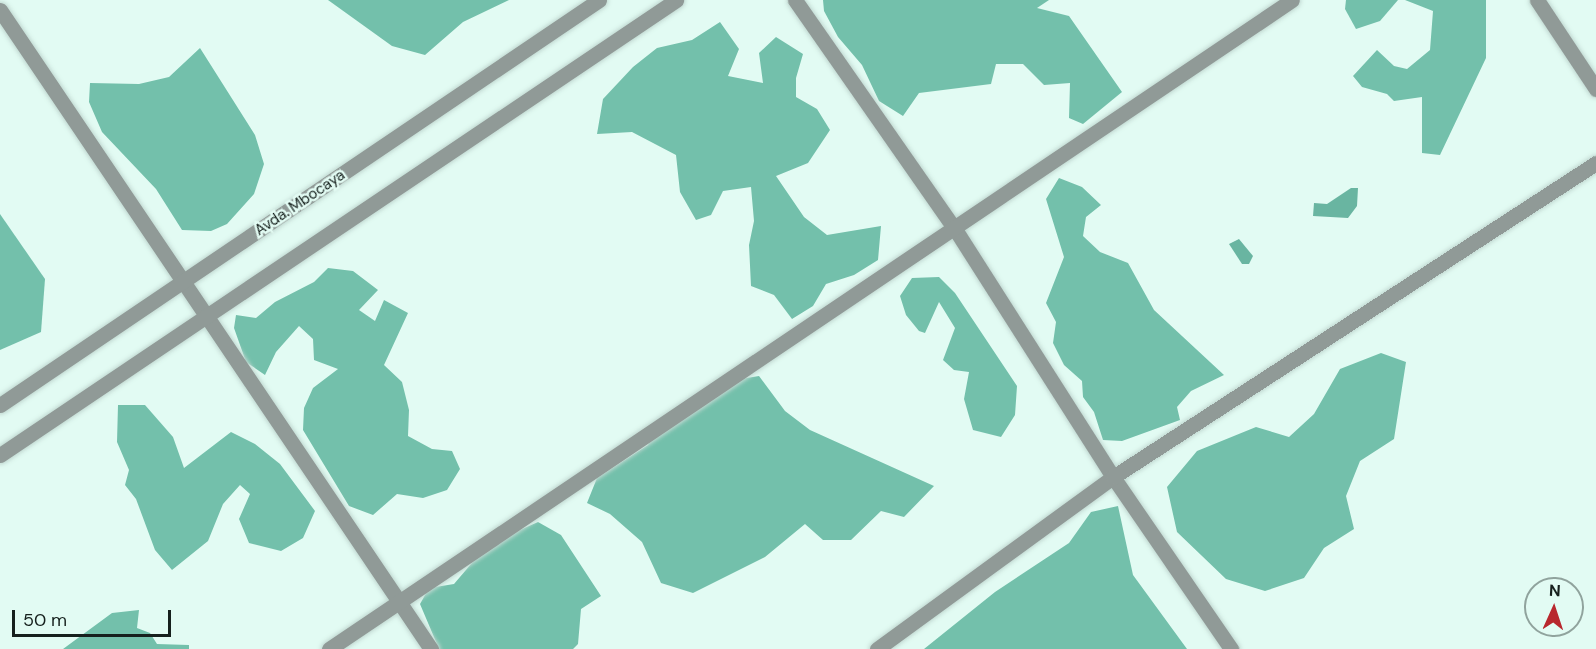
<!DOCTYPE html>
<html>
<head>
<meta charset="utf-8">
<style>
	body { margin:0 }
	#map { position:relative; width:1596px; height:649px; overflow:hidden; background:#e2fbf3; font-family:"DM Sans",sans-serif }
	div>[style] { position:absolute }
	[style*='--x'] { left:calc(var(--x)*1px); top:calc(var(--y)*1px); width:calc(var(--w)*1px); rotate:calc(var(--a)*1deg) }
	.forest>* { inset:0; background:#73c0ab }
	.water>* { inset:0; background:#69b5a1 }
	.roads { filter:drop-shadow(0 0 2px #c1d8d1) drop-shadow(0 0 2px #c1d8d1) }
	.minor>* { height:15px; margin:-7.5px; padding:0 7.5px; transform-origin:7.5px; border-radius:7.5px; background:#909a97 }
	span { translate:-50% -50%; white-space:nowrap; text-align:center; line-height:1.15; -webkit-text-stroke:5px #e2fbf3; paint-order:stroke }
	.street-label { font-size:15px; color:#16201d }
	.north { position:absolute; left:1524px; top:577px; width:60px; height:60px; box-sizing:border-box; background:#e2fbf3; border:2px solid #90a39d; border-radius:50%; rotate:3deg; font-size:16px; font-weight:700; line-height:24px; text-align:center; color:#16201d }
	.north::after { content:''; display:block; margin:auto; width:21px; height:27px; background:#b8282e; clip-path:polygon(50% 0,100% 100%,50% 72%,0 100%) }
	.scale { position:absolute; left:12px; top:610px; width:159px; height:27px; box-sizing:border-box; border:3px solid #16201d; border-top:0; padding-left:8px; font-size:18px; line-height:21px; white-space:nowrap; color:#16201d; -webkit-text-stroke:4px #e2fbf3; paint-order:stroke }
</style>
</head>
<body>
<div id="map">
	<div class="forest">
		<div style="clip-path:polygon(328px 0,509px 0,463px 22px,425px 55px,392px 46px)"></div>
		<div style="clip-path:polygon(823px 0,1049px 0,1037px 8px,1069px 16px,1122px 92px,1083px 124px,1069px 118px,1070px 83px,1044px 85px,1023px 64px,996px 64px,991px 84px,919px 93px,903px 116px,879px 101px,862px 65px,838px 37px,824px 11px)"></div>
		<div style="clip-path:polygon(1346px 0,1398px 0,1380px 21px,1356px 29px,1345px 9px)"></div>
		<div style="clip-path:polygon(1405px 0,1486px 0,1486px 58px,1440px 155px,1422px 153px,1422px 97px,1394px 101px,1387px 94px,1362px 87px,1353px 76px,1377px 50px,1394px 66px,1407px 69px,1430px 50px,1433px 11px)"></div>
		<div style="clip-path:polygon(720px 22px,739px 49px,728px 76px,763px 83px,759px 53px,776px 37px,803px 54px,796px 78px,796px 97px,817px 109px,830px 130px,808px 163px,776px 176px,804px 217px,827px 235px,881px 226px,878px 260px,854px 275px,826px 284px,813px 306px,792px 319px,774px 295px,751px 286px,749px 245px,754px 221px,751px 187px,723px 191px,711px 215px,696px 220px,680px 192px,676px 155px,632px 132px,597px 134px,603px 99px,633px 67px,657px 48px,692px 40px)"></div>
		<div style="clip-path:polygon(200px 48px,255px 135px,264px 164px,254px 194px,227px 224px,211px 231px,182px 230px,156px 189px,102px 132px,89px 102px,90px 83px,139px 84px,169px 77px)"></div>
		<div style="clip-path:polygon(1059px 178px,1082px 187px,1101px 205px,1086px 217px,1083px 236px,1100px 252px,1128px 263px,1154px 310px,1224px 375px,1191px 391px,1177px 407px,1180px 420px,1122px 441px,1103px 440px,1094px 412px,1083px 397px,1082px 381px,1064px 365px,1053px 343px,1056px 322px,1046px 303px,1064px 257px,1046px 199px)"></div>
		<div style="clip-path:polygon(0 214px,45px 279px,41px 332px,0 350px)"></div>
		<div style="clip-path:polygon(328px 268px,353px 271px,378px 290px,359px 310px,375px 321px,384px 300px,408px 313px,384px 365px,402px 382px,409px 410px,408px 436px,432px 449px,452px 451px,460px 469px,447px 490px,423px 498px,397px 494px,373px 515px,349px 506px,303px 430px,304px 408px,313px 388px,338px 369px,314px 360px,313px 339px,299px 326px,276px 352px,265px 375px,246px 362px,234px 328px,236px 315px,256px 318px,275px 302px,314px 282px)"></div>
		<div style="clip-path:polygon(939px 277px,955px 293px,1017px 386px,1015px 415px,1001px 437px,973px 430px,964px 399px,969px 372px,954px 370px,943px 360px,955px 328px,939px 302px,925px 333px,919px 331px,906px 315px,900px 296px,912px 278px)"></div>
		<div style="clip-path:polygon(1381px 353px,1406px 362px,1394px 439px,1360px 461px,1346px 496px,1354px 529px,1324px 548px,1304px 578px,1265px 591px,1226px 579px,1177px 532px,1167px 487px,1197px 451px,1256px 427px,1289px 437px,1314px 414px,1340px 369px)"></div>
		<div style="clip-path:polygon(759px 376px,785px 411px,810px 430px,934px 486px,904px 517px,881px 511px,851px 540px,823px 540px,805px 524px,765px 557px,693px 593px,661px 583px,642px 542px,610px 514px,587px 503px,597px 478px,648px 445px,662px 417px,698px 410px,722px 382px)"></div>
		<div style="clip-path:polygon(118px 405px,145px 405px,173px 437px,184px 468px,231px 432px,255px 444px,280px 464px,315px 511px,303px 538px,281px 551px,249px 543px,239px 519px,250px 494px,240px 485px,223px 504px,208px 541px,172px 570px,155px 550px,136px 499px,125px 485px,129px 470px,117px 442px)"></div>
		<div style="clip-path:polygon(1118px 506px,1133px 575px,1187px 649px,924px 649px,995px 592px,1069px 543px,1091px 512px)"></div>
		<div style="clip-path:polygon(538px 522px,561px 535px,601px 596px,581px 609px,578px 644px,573px 649px,439px 649px,420px 604px,429px 588px,454px 584px,488px 544px)"></div>
		<div style="clip-path:polygon(139px 610px,137px 628px,150px 633px,157px 644px,189px 645px,189px 649px,63px 649px,112px 613px)"></div>
	</div>
	<div class="water">
		<div style="clip-path:polygon(1351px 188px,1358px 188px,1357px 206px,1348px 218px,1313px 216px,1314px 203px,1327px 204px)"></div>
		<div style="clip-path:polygon(1239px 239px,1253px 256px,1249px 264px,1242px 264px,1229px 244px)"></div>
	</div>
	<div class="roads">
		<div class="minor">
			<div style="--x:795;--y:0;--w:279;--a:55.1"></div>
			<div style="--x:955;--y:229;--w:294;--a:57.5"></div>
			<div style="--x:1113;--y:477;--w:209;--a:55.5"></div>
			<div style="--x:1537;--y:0;--w:107;--a:56.5"></div>
			<div style="--x:0;--y:10;--w:771;--a:56"></div>
			<div style="--x:0;--y:405;--w:723;--a:-34.06"></div>
			<div style="--x:0;--y:455;--w:815;--a:-33.94"></div>
			<div style="--x:329;--y:649;--w:1161;--a:-33.98"></div>
			<div style="--x:877;--y:649;--w:292;--a:-36.1"></div>
			<div style="--x:1113;--y:477;--w:576;--a:-33.03"></div>
		</div>
	</div>
	<div class="street-label">
		<span style="left:300px;top:203px;rotate:-34deg">Avda. Mbocaya</span>
	</div>
	<div class="north">N</div>
	<div class="scale">50 m</div>
</div>
</body>
</html>
